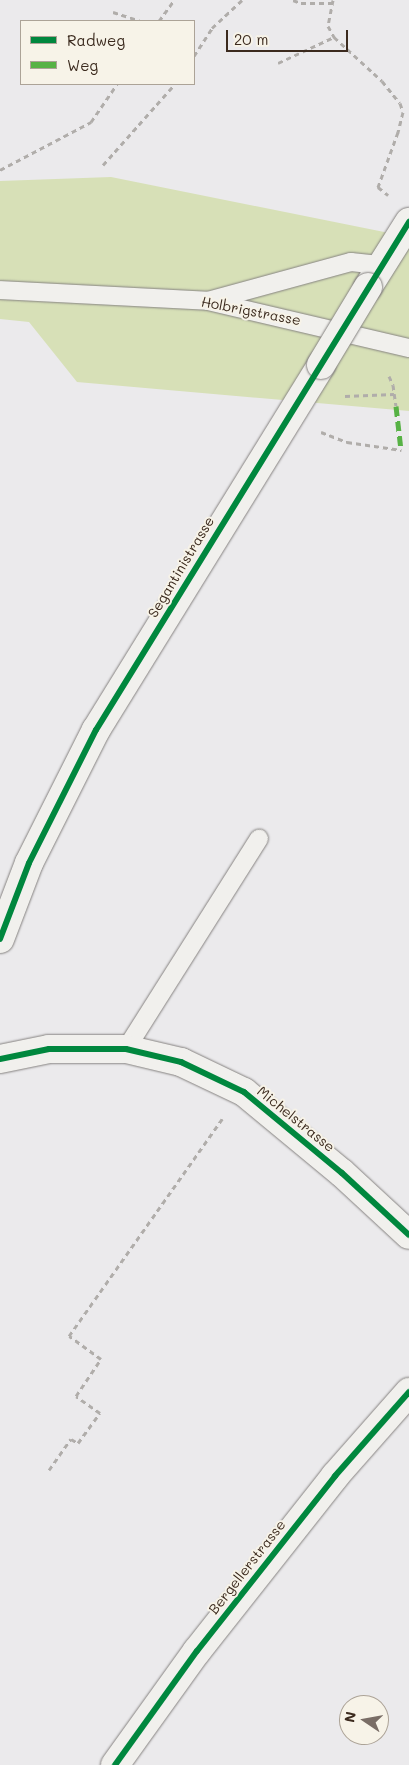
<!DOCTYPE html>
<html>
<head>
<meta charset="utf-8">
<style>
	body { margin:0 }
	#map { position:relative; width:409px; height:1765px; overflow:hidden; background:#ebeaec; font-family:Mali,sans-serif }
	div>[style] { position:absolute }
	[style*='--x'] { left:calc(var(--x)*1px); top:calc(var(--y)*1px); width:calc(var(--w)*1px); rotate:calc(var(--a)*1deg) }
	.green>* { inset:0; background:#d7e0b7 }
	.path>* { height:3px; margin-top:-1.5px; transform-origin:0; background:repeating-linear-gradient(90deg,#b0adaa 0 5px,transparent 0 9px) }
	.roads { filter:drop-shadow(0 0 1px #858280) drop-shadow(0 0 1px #858280) }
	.lane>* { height:18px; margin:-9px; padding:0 9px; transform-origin:9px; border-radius:9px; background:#f1f0ed }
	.street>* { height:28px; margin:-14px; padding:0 14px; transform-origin:14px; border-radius:14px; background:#f1f0ed }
	.bridges { filter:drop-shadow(0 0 1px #858280) drop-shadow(0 0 1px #858280) }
	.street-bridge>* { height:28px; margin:-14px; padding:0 14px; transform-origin:14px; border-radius:14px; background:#f1f0ed }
	.quiet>* { height:5px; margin-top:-2.5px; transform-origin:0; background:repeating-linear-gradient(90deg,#57b245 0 10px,transparent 0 15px) }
	.cycleway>* { height:6px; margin:-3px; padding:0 3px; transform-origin:3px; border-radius:3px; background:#00873e }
	span { translate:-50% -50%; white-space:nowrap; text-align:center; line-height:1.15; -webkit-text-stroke:4px #f7f3e8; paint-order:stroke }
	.street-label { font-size:14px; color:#3b2a1e }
	.legend { position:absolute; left:20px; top:20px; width:175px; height:65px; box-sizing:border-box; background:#f7f3e8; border:1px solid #aca397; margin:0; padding:6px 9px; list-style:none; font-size:15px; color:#3b2a1e }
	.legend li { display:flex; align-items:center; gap:10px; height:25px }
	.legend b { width:25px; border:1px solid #aca397 }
	.north { position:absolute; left:339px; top:1695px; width:50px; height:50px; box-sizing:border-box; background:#f7f3e8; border:1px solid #aca397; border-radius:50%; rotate:282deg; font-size:14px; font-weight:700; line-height:20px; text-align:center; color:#3b2a1e }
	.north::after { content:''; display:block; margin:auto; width:18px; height:22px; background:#796d66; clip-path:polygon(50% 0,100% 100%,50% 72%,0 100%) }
	.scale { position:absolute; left:226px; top:30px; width:122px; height:22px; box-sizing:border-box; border:2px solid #3b2a1e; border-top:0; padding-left:6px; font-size:15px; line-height:18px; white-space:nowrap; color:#3b2a1e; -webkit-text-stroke:4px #f7f3e8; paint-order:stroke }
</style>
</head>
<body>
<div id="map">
	<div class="green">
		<div style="clip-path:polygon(111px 177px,409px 237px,409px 411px,77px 382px,29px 322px,0 319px,0 181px)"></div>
	</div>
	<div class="path">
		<div style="--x:293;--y:0;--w:9;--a:21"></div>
		<div style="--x:301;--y:3;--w:31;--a:0"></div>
		<div style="--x:333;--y:0;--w:26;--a:101"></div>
		<div style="--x:328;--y:26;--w:13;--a:61"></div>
		<div style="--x:113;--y:12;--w:28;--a:18"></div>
		<div style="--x:159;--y:21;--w:26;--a:-54"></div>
		<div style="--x:194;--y:56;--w:33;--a:-57"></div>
		<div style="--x:212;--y:28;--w:41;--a:-43"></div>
		<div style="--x:278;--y:63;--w:62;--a:-24.9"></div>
		<div style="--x:334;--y:37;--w:65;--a:42.5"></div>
		<div style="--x:382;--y:81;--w:28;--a:51"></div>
		<div style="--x:400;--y:103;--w:9;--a:72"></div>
		<div style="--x:403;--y:112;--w:21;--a:104"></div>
		<div style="--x:398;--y:132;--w:59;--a:110"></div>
		<div style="--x:378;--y:187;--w:13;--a:39"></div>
		<div style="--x:103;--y:165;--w:108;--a:-48.4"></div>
		<div style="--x:0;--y:170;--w:103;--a:-27.8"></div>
		<div style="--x:91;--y:122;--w:46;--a:-55.6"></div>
		<div style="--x:389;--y:376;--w:10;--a:66"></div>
		<div style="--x:393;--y:385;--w:21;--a:82"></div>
		<div style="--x:345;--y:396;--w:49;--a:-2.3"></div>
		<div style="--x:321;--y:432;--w:28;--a:21"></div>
		<div style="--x:347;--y:442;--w:55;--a:8.4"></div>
		<div style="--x:49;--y:1470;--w:38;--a:-55"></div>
		<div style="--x:71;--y:1439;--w:8;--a:30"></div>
		<div style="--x:78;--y:1443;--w:37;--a:-54"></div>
		<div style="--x:100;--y:1413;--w:29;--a:-145"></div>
		<div style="--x:76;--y:1396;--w:45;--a:-56"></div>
		<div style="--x:101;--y:1359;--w:39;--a:-144"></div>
		<div style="--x:69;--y:1336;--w:266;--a:-54.8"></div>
	</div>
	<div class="roads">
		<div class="lane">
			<div style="--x:0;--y:290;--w:208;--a:3"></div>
			<div style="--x:208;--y:301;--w:206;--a:13.2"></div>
			<div style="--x:208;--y:301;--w:148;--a:-15.3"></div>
			<div style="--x:351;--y:262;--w:31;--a:6"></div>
			<div style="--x:126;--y:1049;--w:249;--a:-57.7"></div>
		</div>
		<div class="street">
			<div style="--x:368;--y:287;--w:77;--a:-57.8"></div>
			<div style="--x:0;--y:939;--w:81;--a:-69.1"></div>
			<div style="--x:29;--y:863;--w:149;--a:-63.3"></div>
			<div style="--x:96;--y:730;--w:429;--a:-58.3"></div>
			<div style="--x:0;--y:1059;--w:50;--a:-11.5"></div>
			<div style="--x:49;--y:1049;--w:77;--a:0"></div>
			<div style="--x:126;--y:1049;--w:57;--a:13.3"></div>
			<div style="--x:181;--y:1062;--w:70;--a:25.5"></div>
			<div style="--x:244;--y:1092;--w:127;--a:39.6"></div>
			<div style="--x:342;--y:1173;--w:91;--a:42.8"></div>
			<div style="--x:115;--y:1765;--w:140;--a:-54.3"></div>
			<div style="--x:197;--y:1651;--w:223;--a:-51.7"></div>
			<div style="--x:335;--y:1476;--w:112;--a:-48.6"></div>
		</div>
	</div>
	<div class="bridges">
		<div class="street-bridge">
			<div style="--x:321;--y:365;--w:91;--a:-58.9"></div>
		</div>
	</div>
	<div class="quiet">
		<div style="--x:396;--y:406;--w:44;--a:83.5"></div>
	</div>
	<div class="cycleway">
		<div style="--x:0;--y:939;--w:81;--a:-69.1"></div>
		<div style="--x:29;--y:863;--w:149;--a:-63.3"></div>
		<div style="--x:96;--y:730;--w:597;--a:-58.36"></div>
		<div style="--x:0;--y:1059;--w:50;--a:-11.5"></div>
		<div style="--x:49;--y:1049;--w:77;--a:0"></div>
		<div style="--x:126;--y:1049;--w:57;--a:13.3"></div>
		<div style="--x:181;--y:1062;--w:70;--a:25.5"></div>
		<div style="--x:244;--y:1092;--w:127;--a:39.6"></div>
		<div style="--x:342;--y:1173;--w:91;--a:42.8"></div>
		<div style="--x:115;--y:1765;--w:140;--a:-54.3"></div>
		<div style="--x:197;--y:1651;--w:223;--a:-51.7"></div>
		<div style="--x:335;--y:1476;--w:112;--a:-48.6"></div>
	</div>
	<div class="street-label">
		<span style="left:251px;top:311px;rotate:11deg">Holbrigstrasse</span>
		<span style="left:181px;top:567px;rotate:-59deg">Segantinistrasse</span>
		<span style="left:296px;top:1119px;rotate:39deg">Michelstrasse</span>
		<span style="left:247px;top:1567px;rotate:-52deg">Bergellerstrasse</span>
	</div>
	<ul class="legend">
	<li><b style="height:6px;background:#00873e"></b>Radweg</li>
	<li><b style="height:6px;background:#57b245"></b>Weg</li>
	</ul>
	<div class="north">N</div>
	<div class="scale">20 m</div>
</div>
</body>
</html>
